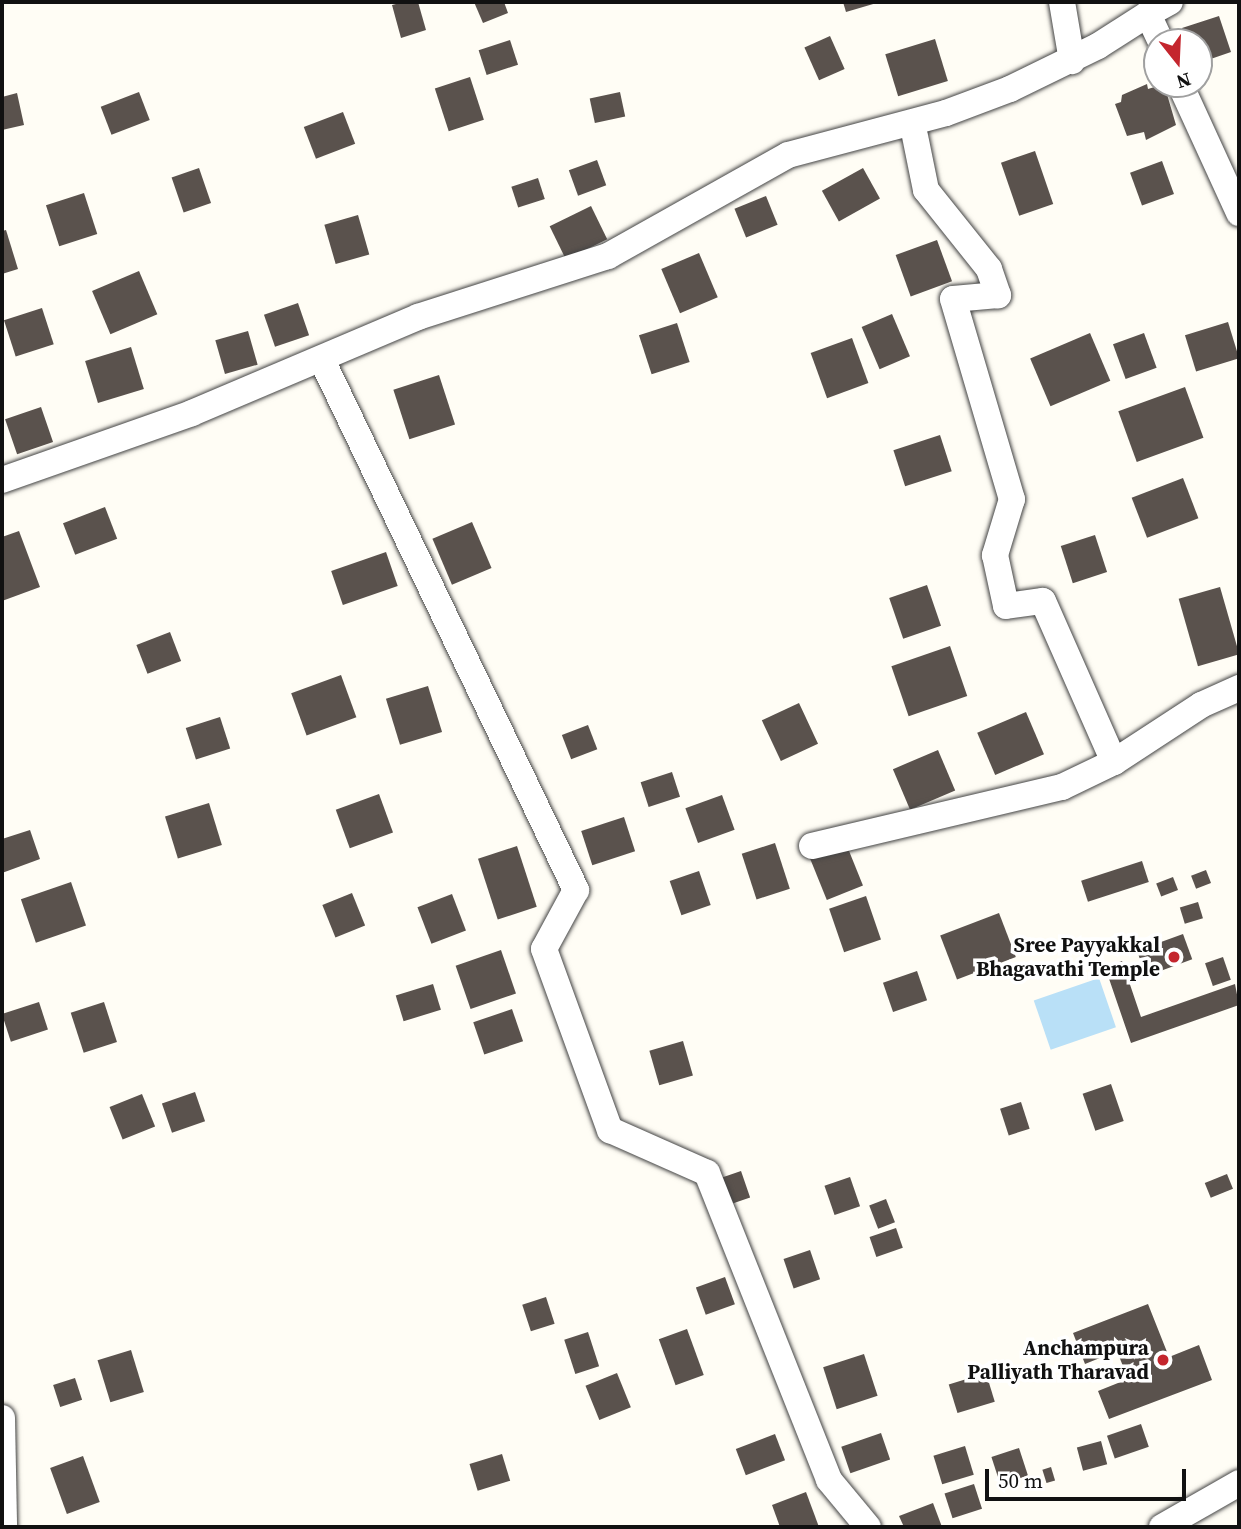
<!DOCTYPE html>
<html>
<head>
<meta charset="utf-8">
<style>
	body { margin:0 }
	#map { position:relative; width:1241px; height:1529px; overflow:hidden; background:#fffdf5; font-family:"Source Serif 4",serif }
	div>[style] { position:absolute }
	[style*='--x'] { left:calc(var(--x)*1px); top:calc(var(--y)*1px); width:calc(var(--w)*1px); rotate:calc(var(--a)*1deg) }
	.water>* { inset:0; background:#b9e0f7; transform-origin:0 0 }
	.building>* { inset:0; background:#5a524d; transform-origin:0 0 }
	.roads { filter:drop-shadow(0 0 2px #444) drop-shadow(0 0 2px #444) }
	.street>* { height:26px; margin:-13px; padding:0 13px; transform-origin:13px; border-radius:13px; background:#fff }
	.dots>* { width:19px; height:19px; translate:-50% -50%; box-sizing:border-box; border:4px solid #fff; border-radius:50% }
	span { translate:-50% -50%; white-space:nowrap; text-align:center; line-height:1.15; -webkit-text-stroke:7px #fff; paint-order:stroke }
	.poi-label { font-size:21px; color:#111; font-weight:700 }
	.right { translate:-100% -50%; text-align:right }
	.frame { position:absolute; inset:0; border:4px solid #111; pointer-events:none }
	.north { position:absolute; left:1143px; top:28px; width:70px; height:70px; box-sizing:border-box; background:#fff; border:2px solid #a0a0a0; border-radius:50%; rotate:162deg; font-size:19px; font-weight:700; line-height:28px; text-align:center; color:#111 }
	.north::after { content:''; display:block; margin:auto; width:24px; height:32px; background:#c4262e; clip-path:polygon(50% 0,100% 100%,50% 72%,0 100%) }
	.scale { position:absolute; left:985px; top:1469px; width:201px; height:32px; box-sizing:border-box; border:4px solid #111; border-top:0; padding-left:9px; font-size:21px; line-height:24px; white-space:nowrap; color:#111; -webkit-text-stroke:5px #fff; paint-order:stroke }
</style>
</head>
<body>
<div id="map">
	<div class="water">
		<div style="left:1099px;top:978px;width:52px;height:69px;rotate:71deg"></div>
	</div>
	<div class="building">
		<div style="clip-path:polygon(404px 2px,418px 2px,426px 30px,401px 38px,392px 5px)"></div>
		<div style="clip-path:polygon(474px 2px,504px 2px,508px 13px,483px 23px)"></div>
		<div style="clip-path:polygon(843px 2px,880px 2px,846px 12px)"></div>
		<div style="clip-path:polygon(1219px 16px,1231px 52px,1199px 63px,1199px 42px,1186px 42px,1182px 28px)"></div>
		<div style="left:830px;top:36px;width:36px;height:28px;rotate:66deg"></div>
		<div style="left:935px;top:39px;width:44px;height:52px;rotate:73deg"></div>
		<div style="left:510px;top:40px;width:26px;height:33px;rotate:72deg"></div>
		<div style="left:470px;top:77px;width:45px;height:37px;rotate:72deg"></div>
		<div style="clip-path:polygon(1147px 84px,1148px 89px,1164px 84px,1176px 125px,1146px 140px,1144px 132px,1127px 136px,1115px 104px,1121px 102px,1122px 95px)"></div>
		<div style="left:139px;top:92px;width:30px;height:41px;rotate:69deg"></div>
		<div style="left:620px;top:92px;width:25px;height:31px;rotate:78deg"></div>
		<div style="clip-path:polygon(17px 93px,24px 125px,2px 130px,2px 97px)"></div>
		<div style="left:343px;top:112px;width:34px;height:42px;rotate:69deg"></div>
		<div style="left:1035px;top:151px;width:56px;height:36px;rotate:71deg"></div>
		<div style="left:597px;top:160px;width:27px;height:30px;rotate:70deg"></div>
		<div style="left:1162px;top:161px;width:35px;height:34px;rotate:70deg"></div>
		<div style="left:199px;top:168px;width:37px;height:29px;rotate:71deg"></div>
		<div style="left:863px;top:168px;width:35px;height:47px;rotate:61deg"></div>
		<div style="left:538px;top:178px;width:22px;height:28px;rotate:72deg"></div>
		<div style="left:84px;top:193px;width:43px;height:40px;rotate:72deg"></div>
		<div style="left:766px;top:196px;width:31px;height:34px;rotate:68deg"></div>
		<div style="left:591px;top:206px;width:37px;height:46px;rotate:64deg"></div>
		<div style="left:358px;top:215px;width:41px;height:35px;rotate:74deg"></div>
		<div style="clip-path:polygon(6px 230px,18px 269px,2px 274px,2px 231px)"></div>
		<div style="left:937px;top:240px;width:44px;height:44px;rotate:70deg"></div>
		<div style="left:699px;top:253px;width:48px;height:41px;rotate:67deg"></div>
		<div style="left:139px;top:271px;width:47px;height:51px;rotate:67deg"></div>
		<div style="left:298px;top:303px;width:34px;height:36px;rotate:71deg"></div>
		<div style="left:42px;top:308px;width:38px;height:40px;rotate:72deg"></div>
		<div style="left:892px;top:314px;width:46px;height:33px;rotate:67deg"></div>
		<div style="left:1228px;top:322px;width:38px;height:45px;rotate:73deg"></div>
		<div style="left:677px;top:323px;width:41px;height:40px;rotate:72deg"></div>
		<div style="left:248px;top:331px;width:35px;height:34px;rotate:74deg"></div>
		<div style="left:1090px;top:333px;width:52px;height:65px;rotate:67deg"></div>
		<div style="left:1144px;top:333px;width:37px;height:33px;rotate:70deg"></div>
		<div style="left:852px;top:338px;width:48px;height:44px;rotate:70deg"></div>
		<div style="left:131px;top:347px;width:44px;height:48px;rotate:73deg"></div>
		<div style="left:439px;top:375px;width:52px;height:48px;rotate:72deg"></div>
		<div style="left:1185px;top:387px;width:54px;height:71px;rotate:70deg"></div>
		<div style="left:41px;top:407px;width:37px;height:38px;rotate:71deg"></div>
		<div style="left:940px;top:435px;width:38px;height:49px;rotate:72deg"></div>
		<div style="left:1183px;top:478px;width:43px;height:55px;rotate:69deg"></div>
		<div style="left:105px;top:507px;width:34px;height:45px;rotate:69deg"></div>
		<div style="left:472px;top:522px;width:50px;height:43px;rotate:67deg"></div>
		<div style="clip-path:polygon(19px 531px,40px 587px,2px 601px,2px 537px)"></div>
		<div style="left:1095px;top:535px;width:39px;height:36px;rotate:72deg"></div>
		<div style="left:386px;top:552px;width:36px;height:58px;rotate:71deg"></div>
		<div style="left:927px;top:585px;width:43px;height:40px;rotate:71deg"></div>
		<div style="left:1220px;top:587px;width:70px;height:43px;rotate:74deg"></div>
		<div style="left:170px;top:632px;width:31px;height:36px;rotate:69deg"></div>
		<div style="left:950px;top:646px;width:53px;height:62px;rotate:71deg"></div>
		<div style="left:341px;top:675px;width:45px;height:53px;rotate:70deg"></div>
		<div style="left:428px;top:686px;width:48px;height:44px;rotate:73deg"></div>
		<div style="left:799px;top:703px;width:45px;height:41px;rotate:65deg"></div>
		<div style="left:1026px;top:712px;width:46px;height:53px;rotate:67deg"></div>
		<div style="left:220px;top:717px;width:33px;height:36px;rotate:72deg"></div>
		<div style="left:588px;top:725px;width:26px;height:28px;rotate:69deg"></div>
		<div style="left:938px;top:750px;width:44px;height:49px;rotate:67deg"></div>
		<div style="left:672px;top:772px;width:26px;height:33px;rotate:72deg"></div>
		<div style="left:379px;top:794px;width:41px;height:46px;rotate:70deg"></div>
		<div style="left:722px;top:795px;width:37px;height:39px;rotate:70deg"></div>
		<div style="left:209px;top:803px;width:44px;height:46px;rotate:73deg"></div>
		<div style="left:624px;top:817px;width:36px;height:45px;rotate:72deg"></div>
		<div style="clip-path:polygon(30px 830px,40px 859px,2px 873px,2px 839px)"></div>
		<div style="left:845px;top:841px;width:48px;height:39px;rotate:68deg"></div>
		<div style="left:775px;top:843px;width:48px;height:35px;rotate:72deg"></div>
		<div style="left:517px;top:846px;width:64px;height:41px;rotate:72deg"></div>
		<div style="left:1142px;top:861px;width:22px;height:64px;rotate:72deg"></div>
		<div style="left:1206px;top:870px;width:14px;height:16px;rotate:69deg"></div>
		<div style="left:699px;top:871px;width:36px;height:31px;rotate:71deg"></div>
		<div style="left:1173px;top:877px;width:14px;height:18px;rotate:69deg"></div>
		<div style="left:71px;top:882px;width:46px;height:53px;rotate:71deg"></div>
		<div style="left:352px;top:893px;width:35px;height:32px;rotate:68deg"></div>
		<div style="left:452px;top:894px;width:39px;height:37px;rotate:69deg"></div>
		<div style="left:866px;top:896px;width:46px;height:39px;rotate:71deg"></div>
		<div style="left:1198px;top:902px;width:17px;height:19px;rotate:73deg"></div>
		<div style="left:999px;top:913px;width:47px;height:63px;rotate:69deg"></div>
		<div style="left:1183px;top:934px;width:27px;height:49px;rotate:70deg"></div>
		<div style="left:501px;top:950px;width:46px;height:48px;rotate:71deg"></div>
		<div style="left:1223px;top:957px;width:24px;height:19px;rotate:71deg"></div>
		<div style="clip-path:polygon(1122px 961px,1141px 1017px,1235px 984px,1239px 1005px,1131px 1043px,1105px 967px)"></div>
		<div style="left:917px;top:971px;width:31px;height:36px;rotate:71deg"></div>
		<div style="left:433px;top:984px;width:27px;height:39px;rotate:73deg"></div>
		<div style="left:39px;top:1002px;width:29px;height:39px;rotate:72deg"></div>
		<div style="left:104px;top:1002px;width:42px;height:35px;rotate:72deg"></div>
		<div style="left:512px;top:1009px;width:34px;height:41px;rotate:71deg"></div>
		<div style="left:683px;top:1041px;width:36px;height:35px;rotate:74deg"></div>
		<div style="left:1111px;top:1084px;width:39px;height:30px;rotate:71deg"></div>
		<div style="left:195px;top:1092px;width:31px;height:35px;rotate:71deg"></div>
		<div style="left:142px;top:1094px;width:35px;height:35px;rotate:68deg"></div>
		<div style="left:1021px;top:1102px;width:28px;height:22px;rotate:72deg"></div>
		<div style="left:741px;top:1171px;width:28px;height:20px;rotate:71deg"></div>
		<div style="left:1227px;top:1174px;width:16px;height:24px;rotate:68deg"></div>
		<div style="left:850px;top:1177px;width:31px;height:27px;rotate:71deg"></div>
		<div style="left:886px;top:1199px;width:25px;height:18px;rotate:69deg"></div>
		<div style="left:896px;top:1228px;width:21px;height:28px;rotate:71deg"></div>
		<div style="left:810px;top:1250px;width:31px;height:28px;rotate:71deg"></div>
		<div style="left:725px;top:1277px;width:29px;height:31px;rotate:70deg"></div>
		<div style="left:546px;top:1297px;width:28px;height:25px;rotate:72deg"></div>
		<div style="clip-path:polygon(1148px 1304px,1169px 1357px,1199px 1345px,1212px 1380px,1109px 1419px,1098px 1391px,1128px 1379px,1117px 1351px,1085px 1364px,1073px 1333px)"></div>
		<div style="left:687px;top:1329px;width:49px;height:30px;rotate:70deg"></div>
		<div style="left:588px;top:1332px;width:36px;height:25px;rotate:72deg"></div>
		<div style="left:131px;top:1350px;width:44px;height:35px;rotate:73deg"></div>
		<div style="left:864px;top:1354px;width:44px;height:43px;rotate:72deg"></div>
		<div style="left:617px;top:1373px;width:37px;height:34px;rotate:68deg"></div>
		<div style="left:986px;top:1373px;width:30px;height:39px;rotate:73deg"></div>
		<div style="left:75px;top:1378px;width:23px;height:23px;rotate:72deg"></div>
		<div style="left:1141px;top:1424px;width:24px;height:36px;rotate:71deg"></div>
		<div style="left:881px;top:1433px;width:28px;height:42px;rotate:71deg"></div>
		<div style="left:775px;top:1434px;width:28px;height:42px;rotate:69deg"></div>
		<div style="left:1101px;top:1441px;width:24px;height:25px;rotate:75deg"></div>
		<div style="left:965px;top:1446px;width:30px;height:33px;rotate:73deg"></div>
		<div style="left:1019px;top:1448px;width:29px;height:29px;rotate:72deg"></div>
		<div style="left:502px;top:1454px;width:28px;height:34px;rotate:73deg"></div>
		<div style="left:83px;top:1456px;width:49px;height:35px;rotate:70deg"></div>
		<div style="left:1051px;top:1467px;width:14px;height:9px;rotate:73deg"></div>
		<div style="left:974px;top:1484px;width:26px;height:31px;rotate:72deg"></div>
		<div style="clip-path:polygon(806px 1492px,819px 1527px,780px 1527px,772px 1505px)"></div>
		<div style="clip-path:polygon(933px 1503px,942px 1527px,904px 1527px,899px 1516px)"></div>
	</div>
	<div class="roads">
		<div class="street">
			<div style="--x:1062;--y:2;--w:60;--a:80.4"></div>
			<div style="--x:1161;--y:42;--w:31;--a:-115"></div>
			<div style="--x:1148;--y:14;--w:25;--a:-29"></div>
			<div style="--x:1180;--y:84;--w:142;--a:65.4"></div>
			<div style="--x:915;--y:136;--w:55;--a:78.5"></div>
			<div style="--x:926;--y:190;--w:101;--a:51.4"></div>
			<div style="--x:989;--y:269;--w:28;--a:71"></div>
			<div style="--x:998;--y:295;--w:45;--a:174.9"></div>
			<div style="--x:953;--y:299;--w:209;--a:73.6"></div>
			<div style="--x:1012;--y:499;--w:59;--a:106.9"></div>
			<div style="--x:995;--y:555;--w:52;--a:77.8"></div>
			<div style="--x:1006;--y:606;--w:37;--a:-8"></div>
			<div style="--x:1043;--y:601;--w:176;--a:66.2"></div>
			<div style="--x:322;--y:360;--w:588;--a:64.39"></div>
			<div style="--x:576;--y:890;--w:67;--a:118.5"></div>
			<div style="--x:544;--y:949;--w:193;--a:70"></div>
			<div style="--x:610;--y:1130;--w:106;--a:23.9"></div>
			<div style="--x:707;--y:1173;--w:330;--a:68.3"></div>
			<div style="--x:829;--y:1480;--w:61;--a:50.3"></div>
			<div style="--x:2;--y:480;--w:201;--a:-19.4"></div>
			<div style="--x:192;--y:413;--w:246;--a:-23"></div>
			<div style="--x:418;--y:317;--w:200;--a:-17.8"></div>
			<div style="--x:608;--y:256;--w:206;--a:-29.3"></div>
			<div style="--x:788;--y:155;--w:163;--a:-14.9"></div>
			<div style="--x:946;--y:113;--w:68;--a:-20.6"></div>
			<div style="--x:1010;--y:89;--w:98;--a:-26"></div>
			<div style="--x:1098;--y:46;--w:59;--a:-32.6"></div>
			<div style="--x:812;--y:846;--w:257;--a:-13.3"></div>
			<div style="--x:1062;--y:787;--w:58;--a:-25.7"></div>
			<div style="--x:1114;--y:762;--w:104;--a:-33.2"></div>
			<div style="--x:1201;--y:705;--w:42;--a:-24.1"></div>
			<div style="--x:2;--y:1418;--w:109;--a:88.9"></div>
			<div style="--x:1162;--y:1527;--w:89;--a:-29.7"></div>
		</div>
	</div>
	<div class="dots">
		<div style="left:1174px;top:957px;background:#c4262e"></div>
		<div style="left:1163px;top:1360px;background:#c4262e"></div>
	</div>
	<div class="poi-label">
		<span class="right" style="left:1160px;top:957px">Sree Payyakkal<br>Bhagavathi Temple</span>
		<span class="right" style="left:1149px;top:1360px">Anchampura<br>Palliyath Tharavad</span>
	</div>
	<div class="frame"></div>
	<div class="north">N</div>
	<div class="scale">50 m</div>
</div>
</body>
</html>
